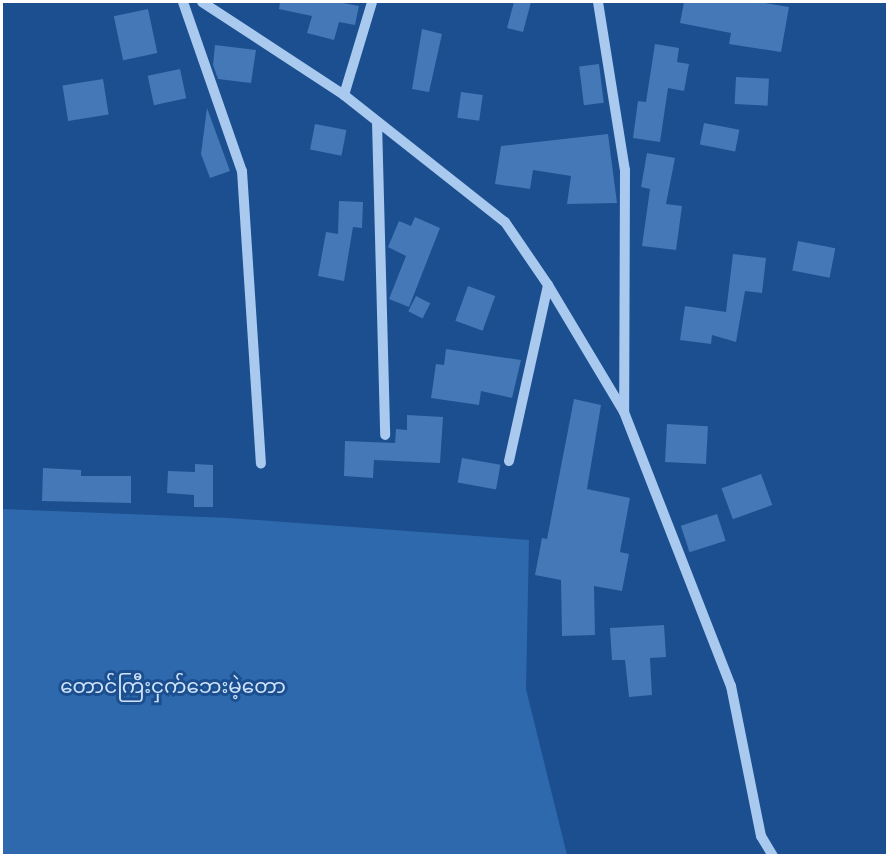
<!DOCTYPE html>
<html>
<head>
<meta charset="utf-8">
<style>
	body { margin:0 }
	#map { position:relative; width:889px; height:857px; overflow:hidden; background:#1b4f8f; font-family:"Fira Sans Condensed","Noto Sans Myanmar",sans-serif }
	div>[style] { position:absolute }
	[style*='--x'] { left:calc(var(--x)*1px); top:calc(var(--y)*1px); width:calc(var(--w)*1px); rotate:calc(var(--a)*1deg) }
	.green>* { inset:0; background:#2e69ad }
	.building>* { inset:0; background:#4478b7; transform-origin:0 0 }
	.minor>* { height:10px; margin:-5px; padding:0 5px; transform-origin:5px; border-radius:5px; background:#a9c9ee }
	span { translate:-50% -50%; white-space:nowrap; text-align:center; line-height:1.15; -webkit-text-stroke:6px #1b4f8f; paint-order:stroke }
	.park-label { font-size:20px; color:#cfe3fa }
	.frame { position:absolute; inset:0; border:3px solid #fff; pointer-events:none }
</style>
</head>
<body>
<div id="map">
	<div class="green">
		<div style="clip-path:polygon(2px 509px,229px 518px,529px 540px,526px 689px,567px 855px,2px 855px)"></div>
	</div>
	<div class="building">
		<div style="clip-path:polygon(280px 2px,338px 2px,359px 6px,355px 25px,339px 22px,334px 40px,307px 33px,312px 16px,279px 9px)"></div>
		<div style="clip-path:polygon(514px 2px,531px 2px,523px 32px,507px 28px)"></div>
		<div style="clip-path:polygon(684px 2px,759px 2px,789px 7px,781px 52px,729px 44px,731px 33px,680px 23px)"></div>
		<div style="left:148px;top:9px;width:45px;height:35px;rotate:78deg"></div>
		<div style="clip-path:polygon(422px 29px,442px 34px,429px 92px,412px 89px)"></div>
		<div style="clip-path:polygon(655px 44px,679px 48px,677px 62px,689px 64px,684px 91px,668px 88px,660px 142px,633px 138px,638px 101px,646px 102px)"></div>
		<div style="clip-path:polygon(215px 45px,256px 50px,251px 83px,218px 79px,213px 65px)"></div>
		<div style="left:599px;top:64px;width:39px;height:20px;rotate:83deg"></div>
		<div style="left:180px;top:69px;width:30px;height:33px;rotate:78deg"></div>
		<div style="left:736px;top:77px;width:33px;height:27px;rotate:3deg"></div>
		<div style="left:103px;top:79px;width:36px;height:41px;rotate:81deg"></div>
		<div style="left:461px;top:92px;width:22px;height:26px;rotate:8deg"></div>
		<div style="clip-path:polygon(207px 108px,230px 171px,210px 178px,201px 154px)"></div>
		<div style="left:704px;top:123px;width:36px;height:22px;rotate:11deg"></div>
		<div style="left:315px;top:124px;width:32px;height:26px;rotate:11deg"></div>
		<div style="clip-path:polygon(608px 134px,617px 203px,567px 204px,571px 176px,533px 170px,530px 189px,495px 184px,501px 146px)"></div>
		<div style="clip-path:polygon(647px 153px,675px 158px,666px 204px,682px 206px,676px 250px,642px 246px,650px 189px,641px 187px)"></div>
		<div style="clip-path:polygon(339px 201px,363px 202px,362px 228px,353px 227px,344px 281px,318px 276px,326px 232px,338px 234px)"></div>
		<div style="clip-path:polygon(415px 217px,440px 228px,409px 307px,389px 299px,406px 256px,388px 247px,399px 221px,411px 226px)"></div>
		<div style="left:798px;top:241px;width:38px;height:30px;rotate:11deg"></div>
		<div style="clip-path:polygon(733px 254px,766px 258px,762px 293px,745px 291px,736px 342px,712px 335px,711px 344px,680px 340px,685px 306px,726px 312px)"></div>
		<div style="left:468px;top:286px;width:29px;height:37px;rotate:20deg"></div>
		<div style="left:416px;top:296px;width:16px;height:17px;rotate:27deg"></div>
		<div style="clip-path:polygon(446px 349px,521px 360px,512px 398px,481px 391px,479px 405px,431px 398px,436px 364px,444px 365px)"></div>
		<div style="clip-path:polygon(574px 399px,601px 405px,587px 489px,630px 498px,620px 552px,629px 554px,622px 591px,594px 586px,595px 635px,562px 636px,561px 580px,535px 575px,542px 538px,547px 539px)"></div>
		<div style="clip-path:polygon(407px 415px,443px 417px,440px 463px,374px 460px,373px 478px,344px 476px,345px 441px,395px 443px,396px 429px,407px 430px)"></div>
		<div style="left:667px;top:424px;width:41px;height:38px;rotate:3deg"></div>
		<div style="left:462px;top:458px;width:39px;height:25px;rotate:10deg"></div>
		<div style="clip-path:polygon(195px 464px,213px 465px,213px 507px,194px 507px,194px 495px,167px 493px,168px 471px,195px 472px)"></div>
		<div style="clip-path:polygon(43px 468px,81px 470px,81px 476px,131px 476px,131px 503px,42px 501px)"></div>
		<div style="left:761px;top:474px;width:33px;height:42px;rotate:70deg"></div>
		<div style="left:717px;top:514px;width:28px;height:38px;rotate:72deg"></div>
		<div style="clip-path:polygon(664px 625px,666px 657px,650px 658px,652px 695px,629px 697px,625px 660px,612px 660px,610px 628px)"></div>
	</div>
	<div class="minor">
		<div style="--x:183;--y:2;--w:179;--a:70.8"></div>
		<div style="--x:242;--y:171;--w:293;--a:86.3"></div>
		<div style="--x:202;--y:2;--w:170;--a:33.2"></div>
		<div style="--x:344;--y:95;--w:205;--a:38.3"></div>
		<div style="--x:505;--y:222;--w:76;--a:55.7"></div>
		<div style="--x:548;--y:285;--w:148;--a:59.1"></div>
		<div style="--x:624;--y:412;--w:294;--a:68.7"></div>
		<div style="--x:731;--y:686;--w:153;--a:78.7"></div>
		<div style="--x:761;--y:836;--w:23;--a:59"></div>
		<div style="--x:598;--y:2;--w:170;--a:80.9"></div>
		<div style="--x:625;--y:170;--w:242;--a:90.2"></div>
		<div style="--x:344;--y:95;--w:97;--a:-73.2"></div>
		<div style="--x:377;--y:122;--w:313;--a:88.5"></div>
		<div style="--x:509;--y:461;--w:180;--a:-77.5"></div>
	</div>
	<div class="park-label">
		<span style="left:173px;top:686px">တောင်ကြီးငှက်ဘေးမဲ့တော</span>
	</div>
	<div class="frame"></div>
</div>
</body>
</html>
